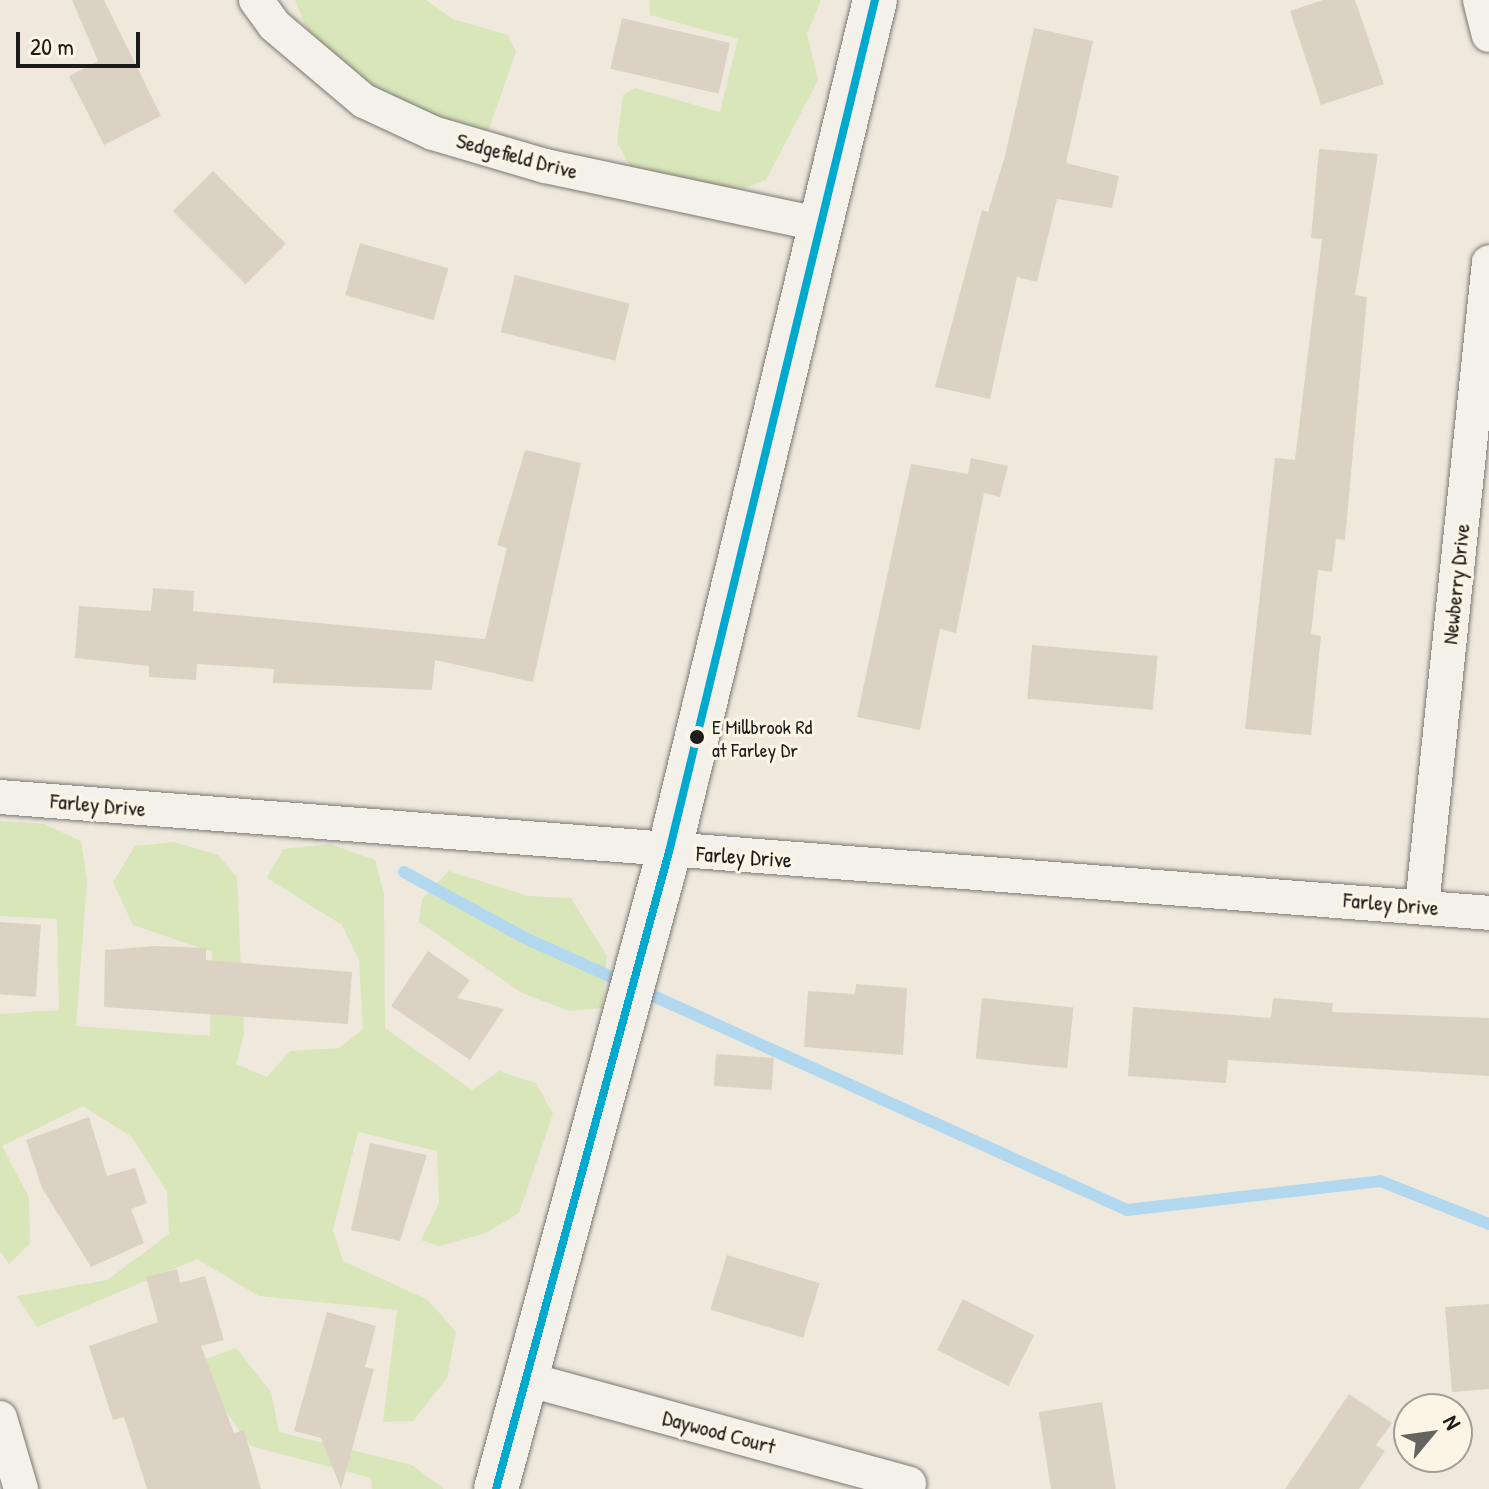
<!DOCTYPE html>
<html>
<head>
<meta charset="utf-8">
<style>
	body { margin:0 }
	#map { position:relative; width:1489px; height:1489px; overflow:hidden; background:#efe9dd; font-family:"Patrick Hand",sans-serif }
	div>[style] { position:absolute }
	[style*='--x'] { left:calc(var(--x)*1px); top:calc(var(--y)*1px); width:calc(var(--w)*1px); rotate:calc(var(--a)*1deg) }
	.green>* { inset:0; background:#d8e6b9 }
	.stream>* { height:12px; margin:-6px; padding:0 6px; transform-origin:6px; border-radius:6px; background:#b2d8f0 }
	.building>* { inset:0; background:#dbd2c4; transform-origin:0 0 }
	.roads { filter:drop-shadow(0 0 2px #7b7873) drop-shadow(0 0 2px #7b7873) }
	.minor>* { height:34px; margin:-17px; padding:0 17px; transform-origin:17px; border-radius:17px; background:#f4f1ea }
	.primary>* { height:44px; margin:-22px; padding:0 22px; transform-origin:22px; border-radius:22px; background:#f4f1ea }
	.bus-1>* { height:8px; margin:-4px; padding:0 4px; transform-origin:4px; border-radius:4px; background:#00a9ce }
	.dots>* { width:22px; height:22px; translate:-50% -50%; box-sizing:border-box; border:4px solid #fcf5e5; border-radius:50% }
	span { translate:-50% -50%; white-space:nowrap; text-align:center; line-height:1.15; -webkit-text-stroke:6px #fcf5e5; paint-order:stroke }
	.bus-label { font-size:20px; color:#1c1c1c }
	.left { translate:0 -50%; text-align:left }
	.street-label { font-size:22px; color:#1c1c1c }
	.north { position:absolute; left:1393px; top:1393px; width:80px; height:80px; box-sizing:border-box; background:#fcf5e5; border:2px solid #a29e95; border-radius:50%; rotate:61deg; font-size:22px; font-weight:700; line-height:32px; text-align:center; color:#1c1c1c }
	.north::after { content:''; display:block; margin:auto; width:28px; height:36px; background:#666460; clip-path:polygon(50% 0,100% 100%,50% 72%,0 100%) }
	.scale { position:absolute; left:16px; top:32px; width:124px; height:36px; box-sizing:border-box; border:4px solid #1c1c1c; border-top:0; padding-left:10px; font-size:24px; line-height:28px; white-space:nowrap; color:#1c1c1c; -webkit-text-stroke:6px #fcf5e5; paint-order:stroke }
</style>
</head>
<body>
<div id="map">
	<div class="green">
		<div style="clip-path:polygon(295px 0,426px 0,453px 19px,508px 35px,516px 52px,489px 129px,468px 134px,406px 110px,340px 65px,306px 28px)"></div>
		<div style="clip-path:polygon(650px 0,821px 0,807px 34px,818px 80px,766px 180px,723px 196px,635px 175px,617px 142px,623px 95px,635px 88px,720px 112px,738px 39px,650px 15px)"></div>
		<div style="clip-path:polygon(0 821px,44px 824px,81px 841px,87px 881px,76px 1026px,210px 1036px,212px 952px,133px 925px,113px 882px,135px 846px,174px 842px,218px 855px,237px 877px,244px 1034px,236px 1064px,267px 1077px,290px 1051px,339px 1048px,363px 1029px,359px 960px,342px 925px,267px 878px,283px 849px,330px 844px,375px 860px,384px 894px,385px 1028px,472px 1090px,499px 1071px,536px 1083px,553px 1114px,519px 1213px,486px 1233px,439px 1246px,421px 1240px,439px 1203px,437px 1151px,358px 1132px,333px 1230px,343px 1261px,428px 1300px,456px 1332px,447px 1378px,413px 1421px,383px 1422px,397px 1310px,259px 1296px,197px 1259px,37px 1327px,17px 1296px,107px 1280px,169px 1234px,167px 1192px,132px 1137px,83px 1106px,2px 1146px,29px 1198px,30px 1243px,9px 1264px,0 1251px,0 1014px,59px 1010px,57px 919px,0 916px)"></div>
		<div style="clip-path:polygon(449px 871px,528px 896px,571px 898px,607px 956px,602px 1008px,569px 1011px,522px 993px,419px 922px,422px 899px)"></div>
		<div style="clip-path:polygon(236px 1348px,271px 1392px,279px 1432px,412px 1465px,444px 1489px,372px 1489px,371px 1478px,251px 1446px,211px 1391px,202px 1360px)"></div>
	</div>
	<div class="stream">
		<div style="--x:404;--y:872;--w:138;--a:28.6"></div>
		<div style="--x:525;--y:938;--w:661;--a:24.31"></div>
		<div style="--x:1127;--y:1210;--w:255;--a:-6.5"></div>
		<div style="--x:1380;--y:1181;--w:117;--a:21.5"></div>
	</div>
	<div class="building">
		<div style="clip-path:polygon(72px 0,104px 0,161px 116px,104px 145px,69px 76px,98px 61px)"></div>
		<div style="clip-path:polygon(1323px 0,1355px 0,1384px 84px,1321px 105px,1290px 11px)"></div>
		<div style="left:622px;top:18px;width:111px;height:52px;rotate:13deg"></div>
		<div style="clip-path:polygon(1034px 28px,1093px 41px,1066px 163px,1119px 176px,1112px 208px,1057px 199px,1037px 282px,1017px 277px,990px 399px,935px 387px,982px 210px,988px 212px,1005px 156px)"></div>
		<div style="clip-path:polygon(1319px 149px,1378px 154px,1355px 295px,1367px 297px,1345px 540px,1336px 539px,1332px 572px,1318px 570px,1311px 634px,1321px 636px,1311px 735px,1245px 729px,1275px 458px,1295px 460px,1322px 239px,1311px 238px)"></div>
		<div style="left:213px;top:171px;width:103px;height:57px;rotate:45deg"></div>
		<div style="left:360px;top:243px;width:92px;height:54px;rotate:16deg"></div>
		<div style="left:515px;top:275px;width:118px;height:59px;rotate:14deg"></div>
		<div style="clip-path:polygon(525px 450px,581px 463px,533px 682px,435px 660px,432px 690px,273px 683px,274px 669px,197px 664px,196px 680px,149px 677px,149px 666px,75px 658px,79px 606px,151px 611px,153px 588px,194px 591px,193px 611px,485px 639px,507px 548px,497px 545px)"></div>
		<div style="clip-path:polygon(971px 458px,1008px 466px,1000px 497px,984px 493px,956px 633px,940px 629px,920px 730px,857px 717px,911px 464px,968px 474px)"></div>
		<div style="left:1032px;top:645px;width:126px;height:54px;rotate:5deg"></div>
		<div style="left:0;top:922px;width:41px;height:72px;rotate:4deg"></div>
		<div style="clip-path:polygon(155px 946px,206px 948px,206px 960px,352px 972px,348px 1024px,104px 1007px,105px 950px)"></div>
		<div style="clip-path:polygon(428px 951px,470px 980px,457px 998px,504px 1009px,470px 1060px,391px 1006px)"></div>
		<div style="clip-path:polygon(856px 984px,907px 988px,903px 1055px,804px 1047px,808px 991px,855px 994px)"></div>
		<div style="left:982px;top:998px;width:92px;height:61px;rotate:6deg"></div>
		<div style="clip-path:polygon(1273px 998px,1333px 1003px,1332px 1012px,1489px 1018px,1489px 1076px,1228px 1060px,1226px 1083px,1128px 1076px,1133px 1007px,1271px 1018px)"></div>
		<div style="left:716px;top:1054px;width:58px;height:32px;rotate:4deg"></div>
		<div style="clip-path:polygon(89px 1117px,107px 1176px,135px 1168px,147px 1203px,131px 1209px,144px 1243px,91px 1267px,42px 1188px,26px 1140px)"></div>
		<div style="clip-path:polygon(370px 1143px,427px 1155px,400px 1241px,351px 1230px)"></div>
		<div style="left:727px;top:1255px;width:97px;height:57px;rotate:17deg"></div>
		<div style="clip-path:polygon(177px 1269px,180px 1283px,205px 1276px,224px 1340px,201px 1346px,234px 1433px,244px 1430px,261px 1489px,147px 1489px,124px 1417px,113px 1420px,89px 1346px,158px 1322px,146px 1277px)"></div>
		<div style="left:963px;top:1299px;width:80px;height:57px;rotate:27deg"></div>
		<div style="clip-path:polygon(1489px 1304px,1489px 1389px,1452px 1392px,1445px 1307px)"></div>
		<div style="clip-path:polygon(327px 1312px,376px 1326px,365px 1367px,374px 1369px,341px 1489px,321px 1438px,294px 1431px)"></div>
		<div style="clip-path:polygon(1349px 1394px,1392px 1423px,1376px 1445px,1385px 1451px,1359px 1489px,1285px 1489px)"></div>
		<div style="left:1102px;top:1402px;width:88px;height:64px;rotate:81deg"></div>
	</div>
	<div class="roads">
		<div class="minor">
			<div style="--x:256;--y:0;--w:31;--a:54"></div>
			<div style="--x:274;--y:25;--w:118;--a:40.2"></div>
			<div style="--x:364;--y:101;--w:76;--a:24.9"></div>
			<div style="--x:433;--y:133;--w:117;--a:16.4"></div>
			<div style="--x:545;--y:166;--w:283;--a:12"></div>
			<div style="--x:1480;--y:0;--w:36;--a:76"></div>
			<div style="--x:0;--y:797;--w:1494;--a:4.45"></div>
			<div style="--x:1422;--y:906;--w:647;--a:-84.06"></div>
			<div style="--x:530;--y:1380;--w:393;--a:15.3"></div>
			<div style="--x:0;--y:1418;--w:74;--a:73.5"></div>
		</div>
		<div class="primary">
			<div style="--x:496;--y:1489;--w:660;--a:-74.81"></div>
			<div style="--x:669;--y:852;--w:877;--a:-76.41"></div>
		</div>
	</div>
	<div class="bus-1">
		<div style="--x:496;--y:1489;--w:660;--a:-74.81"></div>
		<div style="--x:669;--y:852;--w:877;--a:-76.41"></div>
	</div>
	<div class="dots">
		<div style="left:697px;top:737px;background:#1c1c1c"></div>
	</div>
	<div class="bus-label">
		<span class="left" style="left:712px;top:738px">E Millbrook Rd<br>at Farley Dr</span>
	</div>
	<div class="street-label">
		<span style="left:517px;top:156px;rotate:15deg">Sedgefield Drive</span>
		<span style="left:1456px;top:584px;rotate:-84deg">Newberry Drive</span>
		<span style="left:98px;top:805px;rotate:5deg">Farley Drive</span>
		<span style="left:744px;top:857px;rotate:4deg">Farley Drive</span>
		<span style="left:1391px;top:904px;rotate:5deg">Farley Drive</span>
		<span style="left:719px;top:1432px;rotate:15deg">Daywood Court</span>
	</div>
	<div class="north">N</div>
	<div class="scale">20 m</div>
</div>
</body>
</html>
